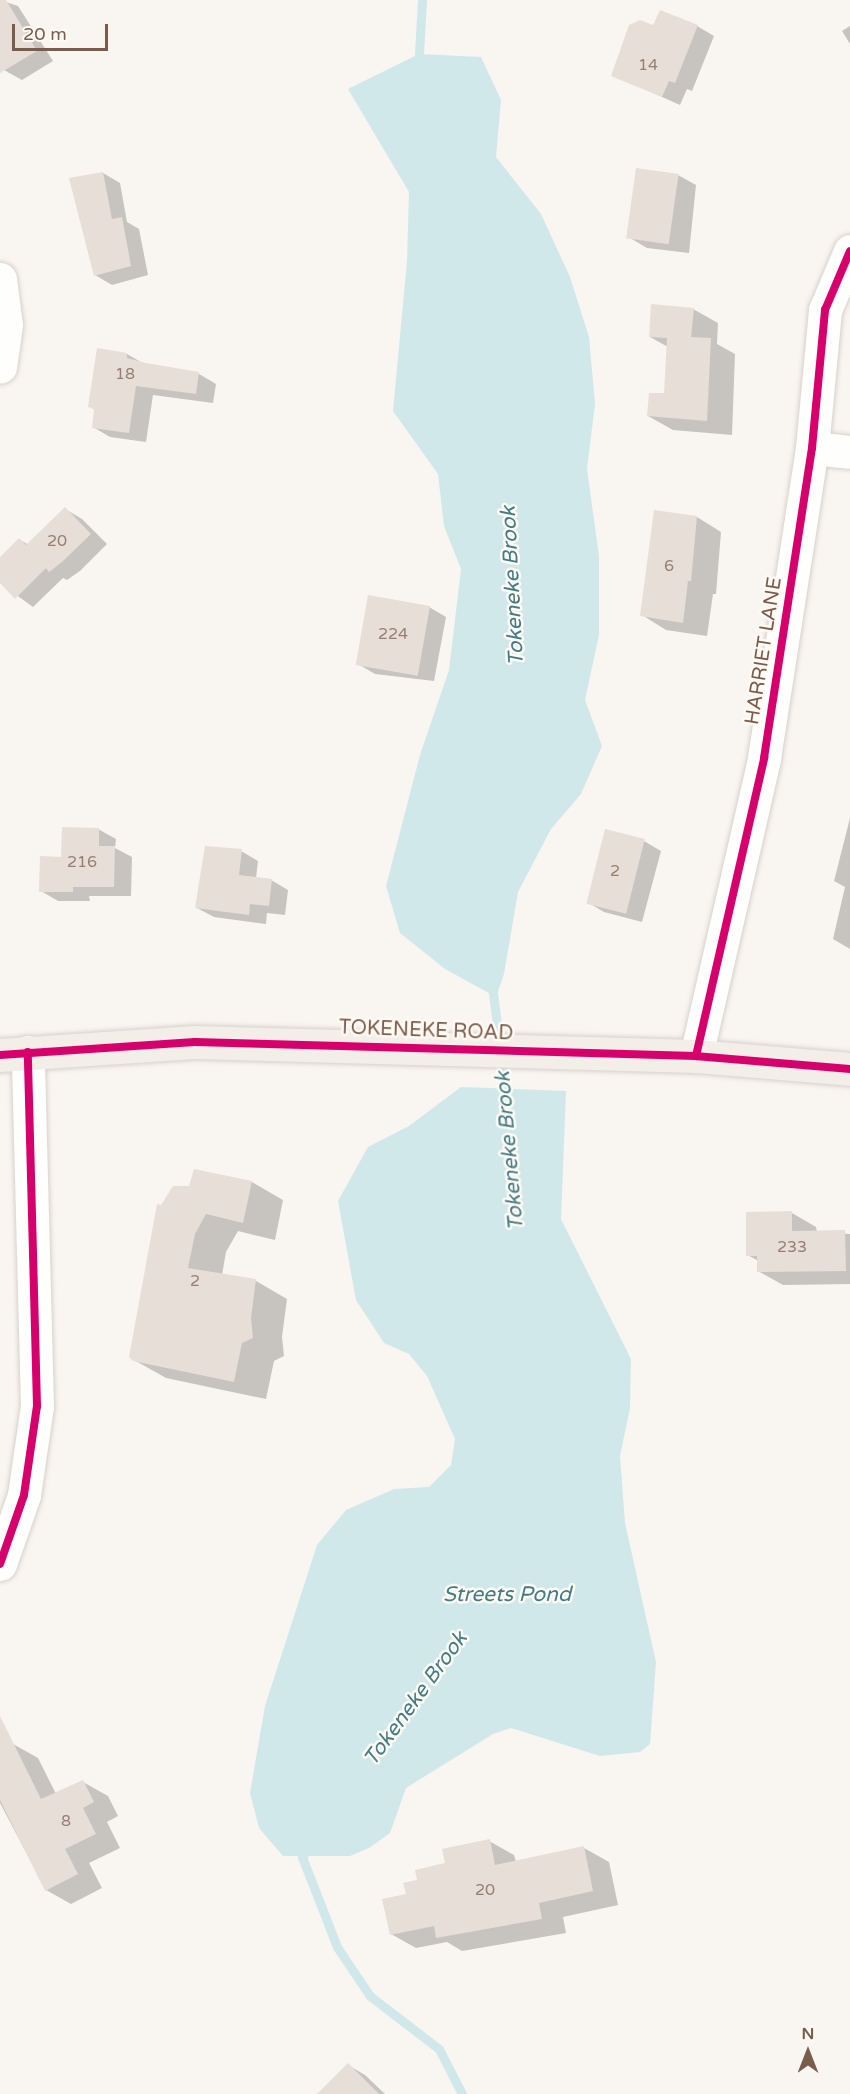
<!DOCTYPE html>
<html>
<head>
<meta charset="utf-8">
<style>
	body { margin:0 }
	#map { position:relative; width:850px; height:2094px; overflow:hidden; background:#f9f5f0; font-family:"Varela Round",sans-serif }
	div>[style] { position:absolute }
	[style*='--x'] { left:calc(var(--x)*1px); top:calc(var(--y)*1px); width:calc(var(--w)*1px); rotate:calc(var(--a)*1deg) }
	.water>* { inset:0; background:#d0e8ea }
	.shadow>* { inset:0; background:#0003 }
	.stream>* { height:9px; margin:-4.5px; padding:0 4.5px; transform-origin:4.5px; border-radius:4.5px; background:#d0e8ea }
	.building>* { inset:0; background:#e6ded7; transform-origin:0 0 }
	.roads { filter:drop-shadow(0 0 2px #d7d1cb) drop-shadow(0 0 2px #d7d1cb) }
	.minor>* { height:33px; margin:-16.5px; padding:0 16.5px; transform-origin:16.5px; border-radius:16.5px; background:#fefefd }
	.major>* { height:33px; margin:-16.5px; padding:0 16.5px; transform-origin:16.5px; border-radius:16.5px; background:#f3eee8 }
	.cycleway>* { height:8px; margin:-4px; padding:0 4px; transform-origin:4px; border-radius:4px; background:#d6006c }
	span { translate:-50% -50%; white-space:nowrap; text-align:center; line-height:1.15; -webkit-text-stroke:5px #fffaf3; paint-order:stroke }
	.number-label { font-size:16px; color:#977e72 }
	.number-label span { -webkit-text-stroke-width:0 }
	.street-label { font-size:20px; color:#7a5c4d }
	.water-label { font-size:21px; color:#437c86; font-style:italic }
	.north { position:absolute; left:778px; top:2022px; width:60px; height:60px; -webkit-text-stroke:4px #fffaf3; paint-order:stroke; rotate:0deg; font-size:16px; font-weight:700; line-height:24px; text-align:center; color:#7a5c4d }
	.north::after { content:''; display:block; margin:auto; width:21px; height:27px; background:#7a5c4d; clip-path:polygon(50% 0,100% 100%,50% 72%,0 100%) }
	.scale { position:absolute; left:12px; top:24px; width:96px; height:27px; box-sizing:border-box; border:3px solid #7a5c4d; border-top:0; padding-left:8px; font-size:18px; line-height:21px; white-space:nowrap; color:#7a5c4d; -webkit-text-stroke:4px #fffaf3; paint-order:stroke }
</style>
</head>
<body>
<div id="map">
	<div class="water">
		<div style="clip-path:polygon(419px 54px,481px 57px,501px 100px,496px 157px,541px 214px,570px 277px,589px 337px,595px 404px,587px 469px,599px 556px,599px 635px,585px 700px,602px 746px,581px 794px,551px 829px,518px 892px,504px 974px,496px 997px,445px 969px,400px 933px,386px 886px,420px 755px,449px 670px,461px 569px,444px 526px,438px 474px,393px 411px,407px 261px,409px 192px,348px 89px)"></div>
		<div style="clip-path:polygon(461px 1087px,566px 1091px,561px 1219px,631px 1359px,630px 1408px,620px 1456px,625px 1523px,656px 1662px,650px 1744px,640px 1752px,600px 1756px,511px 1728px,493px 1734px,406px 1788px,390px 1833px,369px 1848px,350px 1856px,283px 1856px,259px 1828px,250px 1793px,265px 1706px,317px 1545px,346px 1510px,394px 1489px,429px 1487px,451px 1465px,455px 1439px,427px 1376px,409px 1354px,384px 1343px,356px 1300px,338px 1201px,368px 1147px,409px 1126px)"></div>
	</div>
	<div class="shadow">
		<div style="clip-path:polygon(0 0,18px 6px,53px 61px,22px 80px,4px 70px,0 63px)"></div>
		<div style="clip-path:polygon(697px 26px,714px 36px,692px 91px,687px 89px,680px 105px,613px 75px,654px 27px)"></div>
		<div style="clip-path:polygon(850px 26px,850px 44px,842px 31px)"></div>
		<div style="clip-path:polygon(103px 173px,120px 183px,127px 222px,139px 229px,148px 275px,112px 285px,95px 275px)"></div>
		<div style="clip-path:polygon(678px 175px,696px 185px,689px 253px,647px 248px,630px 238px)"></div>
		<div style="clip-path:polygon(693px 309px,718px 323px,717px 344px,735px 354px,732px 435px,673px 430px,648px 416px,665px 394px,668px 347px,650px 337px)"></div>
		<div style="clip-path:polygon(127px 354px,146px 365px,199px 374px,216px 384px,213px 403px,153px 395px,146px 442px,110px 437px,93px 427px,96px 410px,90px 407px)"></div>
		<div style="clip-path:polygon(65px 509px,82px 519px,107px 544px,80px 571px,67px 580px,63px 578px,33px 607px,0 583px,0 559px,20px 540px,29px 545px)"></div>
		<div style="clip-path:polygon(697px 517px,721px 532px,716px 594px,713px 594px,707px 636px,666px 630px,642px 615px)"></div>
		<div style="clip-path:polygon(429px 607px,446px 617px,434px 681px,375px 674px,358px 664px)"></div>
		<div style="clip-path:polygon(850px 818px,850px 949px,833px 939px,845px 887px,834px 881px)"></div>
		<div style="clip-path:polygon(98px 829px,116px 839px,115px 848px,132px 857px,131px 896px,89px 896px,90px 901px,58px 901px,41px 891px,62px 859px)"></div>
		<div style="clip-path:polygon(644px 841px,661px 851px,642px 922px,604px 912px,587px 902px)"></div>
		<div style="clip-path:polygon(241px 851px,258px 861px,256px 878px,271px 880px,288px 890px,285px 915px,267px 913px,266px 924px,214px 917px,197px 908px)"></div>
		<div style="clip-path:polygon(252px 1182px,283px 1200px,275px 1240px,238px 1231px,226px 1252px,222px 1275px,256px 1281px,287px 1299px,282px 1337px,284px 1356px,274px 1361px,266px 1399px,166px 1378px,134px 1360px,162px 1206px)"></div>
		<div style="clip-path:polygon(792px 1213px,816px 1227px,817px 1232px,850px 1234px,850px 1284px,783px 1285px,758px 1271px,758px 1261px,748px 1255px)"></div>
		<div style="clip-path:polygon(13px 1744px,38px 1758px,56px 1794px,83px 1782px,108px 1796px,118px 1816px,107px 1822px,120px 1848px,89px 1863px,102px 1888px,71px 1904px,46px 1890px,0 1803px,0 1750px)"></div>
		<div style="clip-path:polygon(489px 1841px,514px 1855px,516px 1862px,584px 1848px,609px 1862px,618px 1905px,563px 1917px,566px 1933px,462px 1951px,447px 1942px,416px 1948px,391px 1934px,407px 1895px,419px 1881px)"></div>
		<div style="clip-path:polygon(348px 2065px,365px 2075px,385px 2094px,328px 2094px)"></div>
	</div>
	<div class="stream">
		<div style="--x:422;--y:65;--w:11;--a:-105"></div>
		<div style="--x:419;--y:54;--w:54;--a:-86.8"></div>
		<div style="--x:492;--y:986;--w:115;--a:82.5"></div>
		<div style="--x:308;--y:1848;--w:11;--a:124"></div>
		<div style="--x:302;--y:1857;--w:97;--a:68.7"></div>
		<div style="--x:337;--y:1947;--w:59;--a:56"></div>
		<div style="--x:370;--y:1996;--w:87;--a:37.5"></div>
		<div style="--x:439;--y:2049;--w:51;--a:62.9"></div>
	</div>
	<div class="building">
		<div style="clip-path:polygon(0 0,6px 0,37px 51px,0 73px)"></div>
		<div style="clip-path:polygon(660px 10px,698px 25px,675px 83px,669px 81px,662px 97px,611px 76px,629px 25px,640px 20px,653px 25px)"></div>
		<div style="left:636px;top:168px;width:43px;height:71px;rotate:8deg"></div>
		<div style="clip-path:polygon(103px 172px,112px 219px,122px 217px,131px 266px,94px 276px,69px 178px)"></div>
		<div style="clip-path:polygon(651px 304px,694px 308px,691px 337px,711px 338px,707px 421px,647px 416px,649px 393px,664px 393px,667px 338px,649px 337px)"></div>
		<div style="clip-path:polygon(97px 348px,127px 353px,127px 358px,146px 363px,199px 372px,196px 394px,136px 386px,129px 433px,92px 428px,94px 409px,88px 407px)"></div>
		<div style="clip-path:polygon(65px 507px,91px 534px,62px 562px,49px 572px,46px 568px,15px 599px,0 583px,0 557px,19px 538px,26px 545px)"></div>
		<div style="clip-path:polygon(654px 510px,697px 516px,691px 581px,688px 581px,683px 623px,640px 616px)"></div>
		<div style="left:368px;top:595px;width:63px;height:71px;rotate:10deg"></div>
		<div style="clip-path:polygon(62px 827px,99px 828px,99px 846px,115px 846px,114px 887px,73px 887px,73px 892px,39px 892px,40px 856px,61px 857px)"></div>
		<div style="left:605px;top:829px;width:41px;height:77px;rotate:14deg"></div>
		<div style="clip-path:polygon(205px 846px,242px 849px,239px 875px,272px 879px,269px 906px,250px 904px,249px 915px,195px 908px)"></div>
		<div style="clip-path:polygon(194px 1169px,252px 1181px,243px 1223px,206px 1214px,195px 1234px,188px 1268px,256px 1279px,251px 1318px,253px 1338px,242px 1343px,234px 1382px,133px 1361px,129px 1357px,157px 1204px,161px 1205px,173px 1186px,189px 1186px)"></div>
		<div style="clip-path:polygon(792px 1211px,792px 1231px,845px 1230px,846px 1271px,757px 1272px,757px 1256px,746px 1256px,746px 1212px)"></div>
		<div style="clip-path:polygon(0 1716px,41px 1799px,83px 1780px,94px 1802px,83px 1808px,96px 1834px,65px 1849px,78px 1874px,45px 1891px,0 1800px)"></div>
		<div style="clip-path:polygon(490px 1839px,495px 1865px,584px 1846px,593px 1891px,539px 1903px,542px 1919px,436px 1938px,434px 1926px,390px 1935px,382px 1899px,406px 1894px,403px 1883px,417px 1880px,415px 1870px,445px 1863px,442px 1849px)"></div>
		<div style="clip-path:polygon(348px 2063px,379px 2094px,317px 2094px)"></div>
	</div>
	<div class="roads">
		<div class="minor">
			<div style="--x:0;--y:279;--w:46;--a:82.6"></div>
			<div style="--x:6;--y:325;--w:42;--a:98.1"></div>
			<div style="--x:812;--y:448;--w:38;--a:6"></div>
			<div style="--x:696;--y:1056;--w:306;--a:-77.1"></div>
			<div style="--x:764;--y:758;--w:314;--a:-81.2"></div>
			<div style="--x:812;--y:448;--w:139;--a:-84.6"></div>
			<div style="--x:825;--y:310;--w:64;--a:-67"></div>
			<div style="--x:0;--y:1564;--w:73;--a:-70.8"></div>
			<div style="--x:24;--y:1495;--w:90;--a:-81.7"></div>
			<div style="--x:37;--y:1406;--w:354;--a:-91.5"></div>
		</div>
		<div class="major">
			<div style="--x:0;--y:1055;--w:195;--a:-3.8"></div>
			<div style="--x:195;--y:1042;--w:501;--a:1.6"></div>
			<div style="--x:696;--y:1056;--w:155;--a:4.8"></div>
		</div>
	</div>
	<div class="cycleway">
		<div style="--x:0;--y:1055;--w:195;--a:-3.8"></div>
		<div style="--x:195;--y:1042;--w:501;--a:1.6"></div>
		<div style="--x:696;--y:1056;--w:155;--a:4.8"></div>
		<div style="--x:696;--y:1056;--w:306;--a:-77.1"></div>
		<div style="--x:764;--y:758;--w:314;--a:-81.2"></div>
		<div style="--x:812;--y:448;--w:139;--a:-84.6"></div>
		<div style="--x:825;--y:310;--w:64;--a:-67"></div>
		<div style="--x:0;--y:1564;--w:73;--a:-70.8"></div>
		<div style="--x:24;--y:1495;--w:90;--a:-81.7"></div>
		<div style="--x:37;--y:1406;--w:354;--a:-91.5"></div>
	</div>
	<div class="number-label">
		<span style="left:648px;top:65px">14</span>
		<span style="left:125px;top:374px">18</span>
		<span style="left:57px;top:541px">20</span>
		<span style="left:669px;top:566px">6</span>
		<span style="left:393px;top:634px">224</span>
		<span style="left:82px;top:862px">216</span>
		<span style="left:615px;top:871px">2</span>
		<span style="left:792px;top:1247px">233</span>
		<span style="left:195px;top:1281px">2</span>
		<span style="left:66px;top:1821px">8</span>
		<span style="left:485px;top:1890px">20</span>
	</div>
	<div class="street-label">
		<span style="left:764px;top:651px;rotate:-81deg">HARRIET LANE</span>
		<span style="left:426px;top:1031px;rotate:2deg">TOKENEKE ROAD</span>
	</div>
	<div class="water-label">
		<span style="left:513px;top:586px;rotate:-93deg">Tokeneke Brook</span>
		<span style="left:510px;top:1151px;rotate:-95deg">Tokeneke Brook</span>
		<span style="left:507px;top:1595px">Streets Pond</span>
		<span style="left:416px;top:1699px;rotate:-54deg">Tokeneke Brook</span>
	</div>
	<div class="north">N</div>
	<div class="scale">20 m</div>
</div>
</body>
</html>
